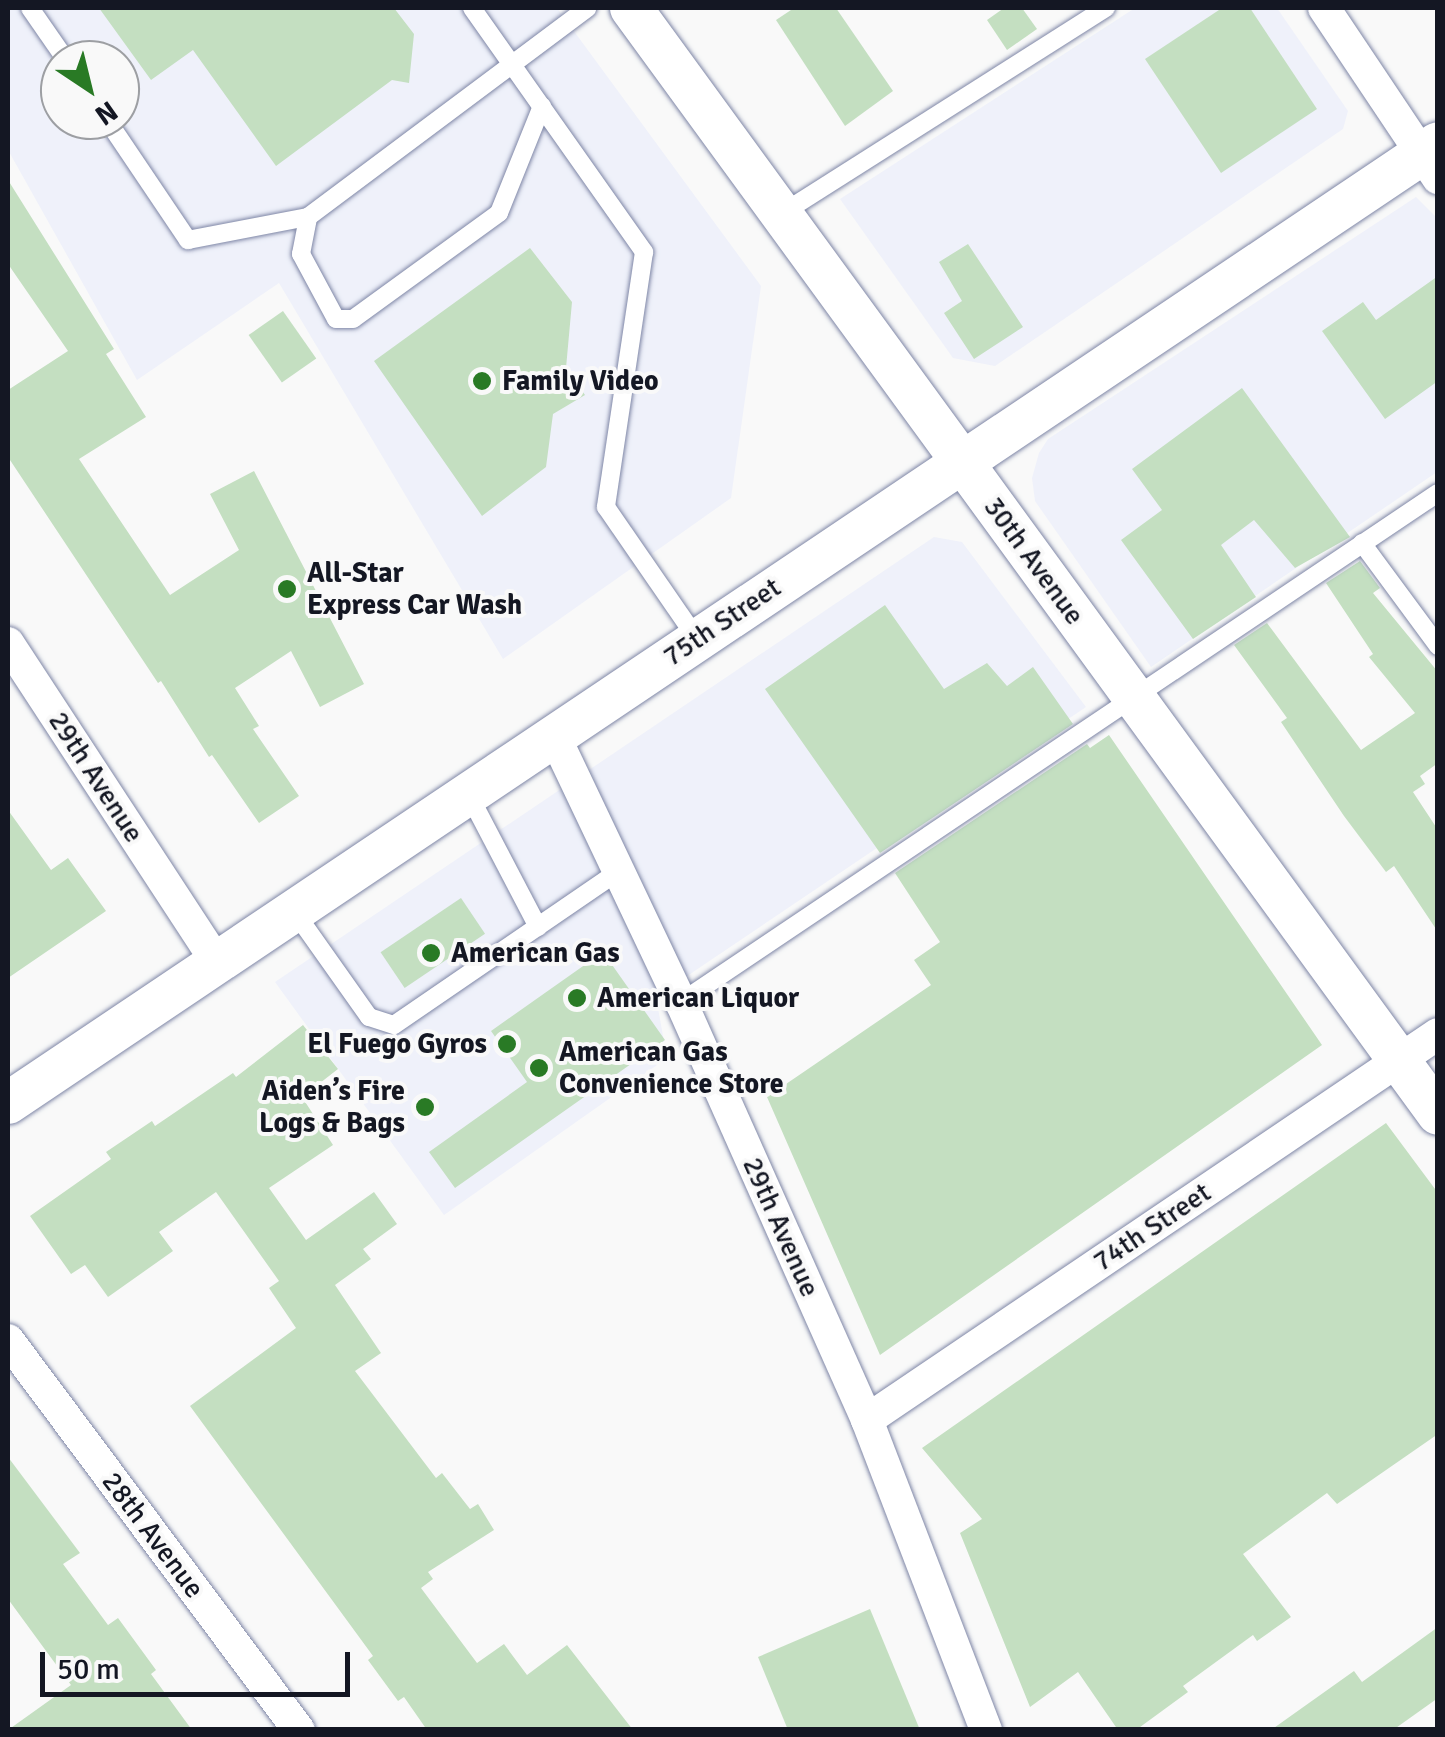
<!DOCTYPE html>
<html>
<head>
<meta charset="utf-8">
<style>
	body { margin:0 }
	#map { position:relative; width:1445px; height:1737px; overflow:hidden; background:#f9f9f9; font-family:Signika,sans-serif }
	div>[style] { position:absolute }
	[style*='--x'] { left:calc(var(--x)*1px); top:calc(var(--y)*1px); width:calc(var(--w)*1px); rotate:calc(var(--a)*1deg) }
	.built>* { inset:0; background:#eff1fa }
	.building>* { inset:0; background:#c4dfc1; transform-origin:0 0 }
	.roads { filter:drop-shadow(0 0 2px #7e86a6) drop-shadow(0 0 2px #7e86a6) }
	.service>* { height:18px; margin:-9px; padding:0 9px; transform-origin:9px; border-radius:9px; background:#fff }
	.minor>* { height:32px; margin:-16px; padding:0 16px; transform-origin:16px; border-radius:16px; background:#fff }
	.tertiary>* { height:42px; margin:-21px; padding:0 21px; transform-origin:21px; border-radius:21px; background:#fff }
	.dots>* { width:28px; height:28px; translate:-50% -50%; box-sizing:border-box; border:5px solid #f9f9f9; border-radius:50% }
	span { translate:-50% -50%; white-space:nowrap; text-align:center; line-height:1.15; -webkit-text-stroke:8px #f9f9f9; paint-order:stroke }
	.poi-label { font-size:28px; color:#141723; font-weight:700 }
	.left { translate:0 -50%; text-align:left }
	.right { translate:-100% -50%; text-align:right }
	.street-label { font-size:28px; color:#141723 }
	.frame { position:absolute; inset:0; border:10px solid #141723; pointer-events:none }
	.north { position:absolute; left:40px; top:40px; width:100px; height:100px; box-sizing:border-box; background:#f9f9f9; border:2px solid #9d9fa3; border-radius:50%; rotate:145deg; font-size:28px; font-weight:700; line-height:40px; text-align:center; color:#141723 }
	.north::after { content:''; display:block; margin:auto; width:35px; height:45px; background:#297a25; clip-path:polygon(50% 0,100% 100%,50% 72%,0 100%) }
	.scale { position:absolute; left:40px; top:1652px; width:310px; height:45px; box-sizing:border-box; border:5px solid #141723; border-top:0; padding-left:12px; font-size:30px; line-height:35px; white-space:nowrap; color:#141723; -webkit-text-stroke:8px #f9f9f9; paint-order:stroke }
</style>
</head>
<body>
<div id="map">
	<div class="built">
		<div style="clip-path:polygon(evenodd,8px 8px,557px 8px,761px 286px,731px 498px,503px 659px,279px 283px,137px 380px,8px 150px,8px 8px,60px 60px,120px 60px,120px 120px,60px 120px,60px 60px)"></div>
		<div style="clip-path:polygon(1135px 8px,1277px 8px,1348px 111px,1343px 129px,995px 366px,953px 358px,840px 199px)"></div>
		<div style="clip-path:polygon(1416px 197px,1437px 218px,1437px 472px,1151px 667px,1035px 501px,1032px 478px,1039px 453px,1048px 439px)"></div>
		<div style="clip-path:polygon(934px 537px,962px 542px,1086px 707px,656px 997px,667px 1058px,444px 1215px,275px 982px)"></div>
	</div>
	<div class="building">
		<div style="clip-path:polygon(99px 8px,394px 8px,414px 34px,409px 83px,392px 80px,276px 166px,193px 50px,151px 80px)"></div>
		<div style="clip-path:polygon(794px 8px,836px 8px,893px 91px,845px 126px,776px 20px)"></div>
		<div style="clip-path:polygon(1004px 8px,1022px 8px,1037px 29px,1007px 50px,987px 20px)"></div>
		<div style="clip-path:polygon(1222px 8px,1250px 8px,1317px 109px,1221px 173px,1145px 59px)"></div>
		<div style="clip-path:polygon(8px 180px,114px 349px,106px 354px,146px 417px,79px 459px,170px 595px,239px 550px,210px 494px,254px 471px,364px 684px,320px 707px,291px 651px,235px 688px,259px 726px,253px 729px,299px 796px,259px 823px,212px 755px,209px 757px,161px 681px,158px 683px,8px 457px,8px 390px,68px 351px,8px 264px)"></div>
		<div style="clip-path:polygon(968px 244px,1023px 327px,974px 359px,944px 313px,962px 301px,939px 262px)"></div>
		<div style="clip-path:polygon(530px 248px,572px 302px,566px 368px,585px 395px,553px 414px,546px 467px,482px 516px,374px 361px)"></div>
		<div style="clip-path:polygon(1438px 276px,1438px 381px,1385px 419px,1322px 331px,1363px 302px,1376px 320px)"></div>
		<div style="left:283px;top:311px;width:58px;height:42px;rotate:55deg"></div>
		<div style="clip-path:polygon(1242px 388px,1350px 537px,1295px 568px,1254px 520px,1221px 545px,1256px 597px,1193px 639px,1121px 540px,1162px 510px,1132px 469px)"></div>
		<div style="clip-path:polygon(1360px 561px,1380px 588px,1373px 593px,1438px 672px,1438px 763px,1420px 776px,1425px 784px,1413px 792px,1438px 830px,1438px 932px,1394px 866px,1386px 872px,1344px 816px,1281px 722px,1287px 718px,1234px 645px,1267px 623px,1361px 750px,1415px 713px,1369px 657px,1373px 654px,1326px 583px)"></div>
		<div style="clip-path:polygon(885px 605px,944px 689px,987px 663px,1007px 686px,1033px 667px,1073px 724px,880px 853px,765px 689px)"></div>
		<div style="clip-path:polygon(1109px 735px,1322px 1045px,880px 1355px,767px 1097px,931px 985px,914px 960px,940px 942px,895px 873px,1087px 744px,1090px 748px)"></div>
		<div style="clip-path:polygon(8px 810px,51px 870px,68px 858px,106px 911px,8px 978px)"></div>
		<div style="left:461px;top:898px;width:43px;height:97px;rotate:56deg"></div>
		<div style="clip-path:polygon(603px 952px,665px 1040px,455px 1188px,429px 1152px,527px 1082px,491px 1031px)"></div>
		<div style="clip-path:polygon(303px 1025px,338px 1069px,302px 1097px,333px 1145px,269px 1188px,306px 1240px,374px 1192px,397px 1224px,363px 1249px,371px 1259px,335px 1285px,381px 1353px,355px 1371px,436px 1478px,442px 1473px,470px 1509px,478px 1504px,494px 1530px,428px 1572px,433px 1579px,421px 1588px,477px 1663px,504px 1644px,527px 1675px,567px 1645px,633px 1730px,427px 1730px,404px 1697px,398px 1701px,368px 1660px,373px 1656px,190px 1406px,296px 1328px,269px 1288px,279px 1281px,216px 1192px,159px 1232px,173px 1251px,108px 1297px,85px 1265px,71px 1274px,30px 1216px,111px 1159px,106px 1152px,152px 1121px,155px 1126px,233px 1073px,236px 1077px)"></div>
		<div style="clip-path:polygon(1386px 1123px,1438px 1193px,1438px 1434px,1337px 1504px,1327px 1493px,1243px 1554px,1291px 1617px,1257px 1641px,1253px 1635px,1183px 1686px,1188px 1692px,1136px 1730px,1118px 1730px,1078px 1672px,1030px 1707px,960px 1533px,982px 1519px,922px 1448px)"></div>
		<div style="clip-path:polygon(8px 1457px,80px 1553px,63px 1564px,108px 1625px,118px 1618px,156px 1670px,151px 1674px,192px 1730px,8px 1730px,71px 1685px,8px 1599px)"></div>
		<div style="clip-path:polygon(870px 1609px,920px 1730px,788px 1730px,758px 1657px)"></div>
		<div style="clip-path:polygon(1438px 1627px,1438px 1698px,1393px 1730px,1271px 1730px,1354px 1671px,1362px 1682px)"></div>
	</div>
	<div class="roads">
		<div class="service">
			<div style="--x:30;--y:8;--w:63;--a:55.3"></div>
			<div style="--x:472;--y:8;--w:299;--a:54.8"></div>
			<div style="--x:644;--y:252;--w:258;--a:98.5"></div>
			<div style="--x:606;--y:507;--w:160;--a:55.4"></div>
			<div style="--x:542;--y:106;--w:115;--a:111.9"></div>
			<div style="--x:499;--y:213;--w:180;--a:144"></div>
			<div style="--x:353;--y:319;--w:17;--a:180"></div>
			<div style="--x:336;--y:319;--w:74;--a:-118.3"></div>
			<div style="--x:301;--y:254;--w:38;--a:-79"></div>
			<div style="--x:308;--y:217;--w:349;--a:-36.8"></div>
			<div style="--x:107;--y:120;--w:145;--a:56"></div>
			<div style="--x:188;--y:240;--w:122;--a:-10.9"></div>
			<div style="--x:781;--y:214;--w:385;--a:-32.4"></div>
			<div style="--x:1362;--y:543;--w:128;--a:53.6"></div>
			<div style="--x:469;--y:795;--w:149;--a:62.4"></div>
			<div style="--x:294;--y:911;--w:130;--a:54.7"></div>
			<div style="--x:369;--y:1017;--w:26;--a:18"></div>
			<div style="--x:394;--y:1025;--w:273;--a:-34.4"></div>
			<div style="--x:681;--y:1002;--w:912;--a:-33.92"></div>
		</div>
		<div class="minor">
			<div style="--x:1324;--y:8;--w:205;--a:56.2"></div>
			<div style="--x:8;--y:643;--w:381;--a:56.8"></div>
			<div style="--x:554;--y:735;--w:296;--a:64.6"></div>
			<div style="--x:681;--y:1002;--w:458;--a:66"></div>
			<div style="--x:867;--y:1420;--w:332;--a:69"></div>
			<div style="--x:8;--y:1340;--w:487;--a:53.3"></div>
			<div style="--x:867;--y:1420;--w:689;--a:-34.06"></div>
		</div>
		<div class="tertiary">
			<div style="--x:631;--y:8;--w:1369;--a:53.88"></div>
			<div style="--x:8;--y:1103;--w:1722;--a:-33.87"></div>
		</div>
	</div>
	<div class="dots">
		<div style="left:482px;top:381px;background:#297a25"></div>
		<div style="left:287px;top:589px;background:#297a25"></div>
		<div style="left:431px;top:953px;background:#297a25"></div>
		<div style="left:577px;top:998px;background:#297a25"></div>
		<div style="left:507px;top:1044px;background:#297a25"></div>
		<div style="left:539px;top:1068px;background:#297a25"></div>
		<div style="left:425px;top:1107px;background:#297a25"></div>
	</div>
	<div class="poi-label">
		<span class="left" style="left:502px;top:381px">Family Video</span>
		<span class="left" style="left:307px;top:589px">All-Star<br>Express Car Wash</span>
		<span class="left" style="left:451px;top:953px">American Gas</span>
		<span class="left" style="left:597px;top:998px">American Liquor</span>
		<span class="right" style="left:487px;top:1044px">El Fuego Gyros</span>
		<span class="left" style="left:559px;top:1068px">American Gas<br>Convenience Store</span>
		<span class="right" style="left:405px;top:1107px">Aiden’s Fire<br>Logs &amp; Bags</span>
	</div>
	<div class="street-label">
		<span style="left:1034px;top:561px;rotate:54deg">30th Avenue</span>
		<span style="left:722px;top:622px;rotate:-34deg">75th Street</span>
		<span style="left:96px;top:777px;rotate:57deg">29th Avenue</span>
		<span style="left:781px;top:1227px;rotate:66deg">29th Avenue</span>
		<span style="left:1152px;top:1227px;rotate:-34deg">74th Street</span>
		<span style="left:153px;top:1535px;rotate:53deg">28th Avenue</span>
	</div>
	<div class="frame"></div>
	<div class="north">N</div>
	<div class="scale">50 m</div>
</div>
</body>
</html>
